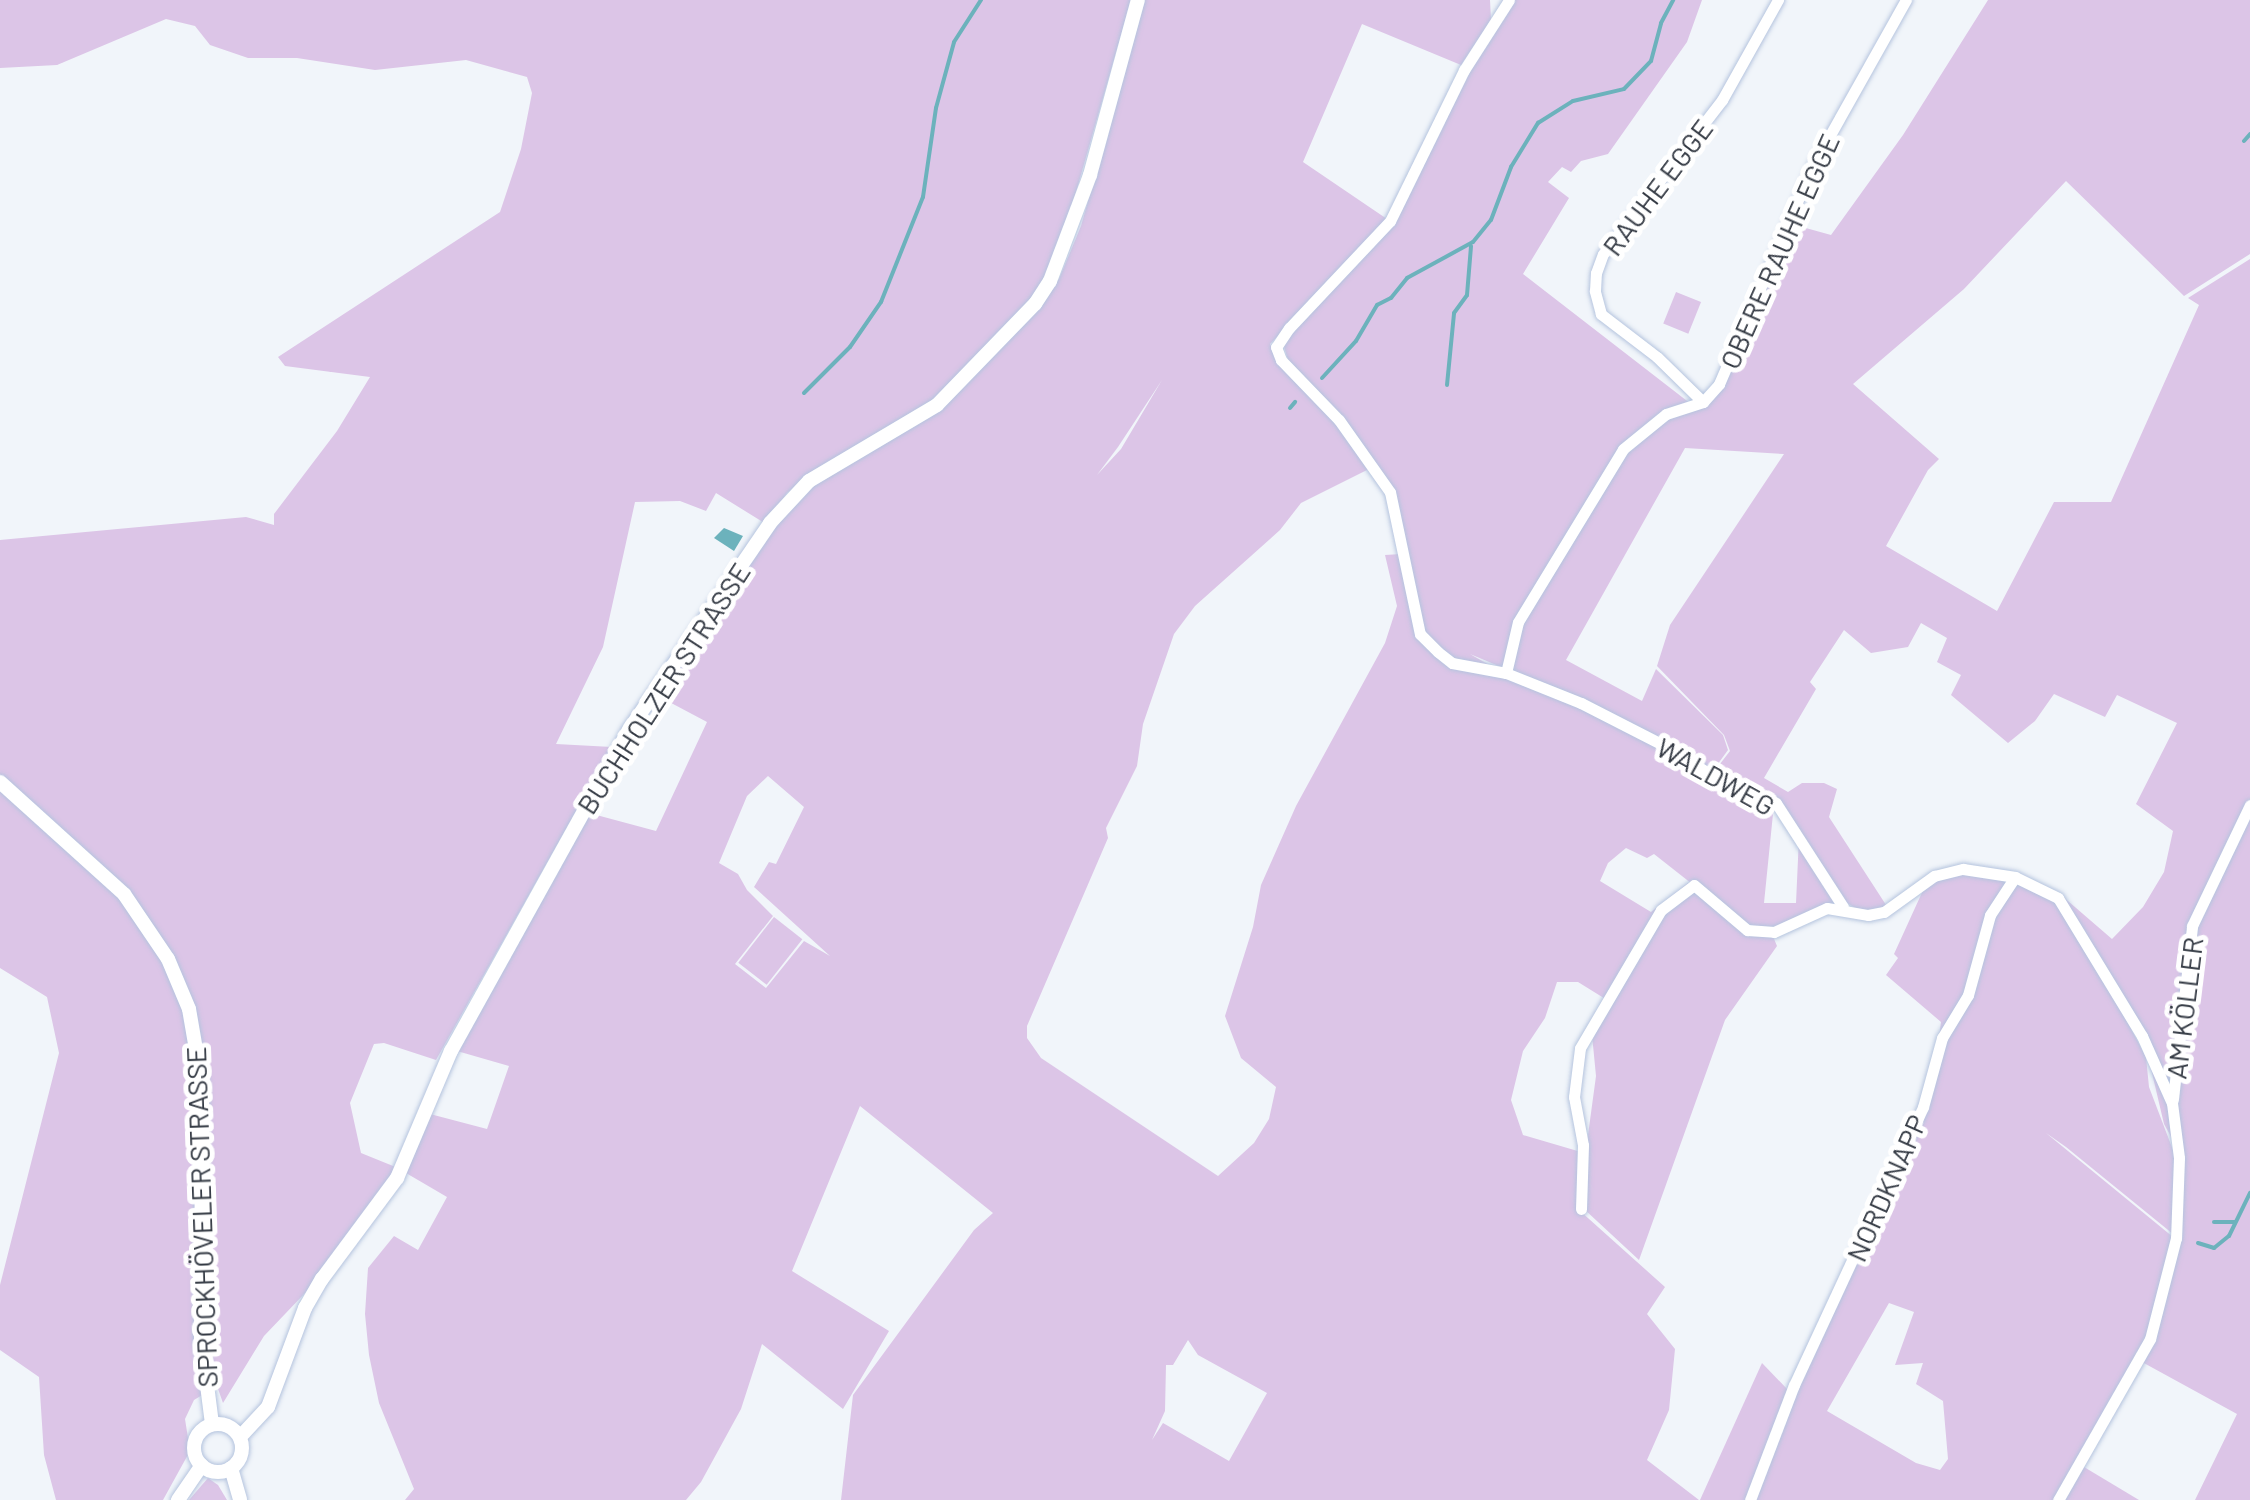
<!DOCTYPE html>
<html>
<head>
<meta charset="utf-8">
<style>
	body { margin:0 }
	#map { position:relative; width:2250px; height:1500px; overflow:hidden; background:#f1f5fa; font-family:Barlow,sans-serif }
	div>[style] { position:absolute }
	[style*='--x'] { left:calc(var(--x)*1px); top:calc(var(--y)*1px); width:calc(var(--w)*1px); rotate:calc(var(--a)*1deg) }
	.green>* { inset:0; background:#dcc5e7; transform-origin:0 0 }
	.water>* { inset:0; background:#6cb2bc }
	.stream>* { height:4px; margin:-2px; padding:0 2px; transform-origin:2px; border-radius:2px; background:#6cb2bc }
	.roads { filter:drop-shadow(0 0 2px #b5c4de) drop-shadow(0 0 2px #b5c4de) }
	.minor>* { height:11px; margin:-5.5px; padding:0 5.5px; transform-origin:5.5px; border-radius:5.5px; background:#fff }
	.tertiary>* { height:14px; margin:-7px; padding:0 7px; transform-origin:7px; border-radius:7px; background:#fff }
	.tertiary>.ring { margin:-7px; padding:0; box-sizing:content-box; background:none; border:14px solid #fff; border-radius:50% }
	span { translate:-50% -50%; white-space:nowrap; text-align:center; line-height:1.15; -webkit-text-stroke:10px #fff; paint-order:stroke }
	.street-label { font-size:28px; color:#333943 }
</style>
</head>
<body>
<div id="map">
	<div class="green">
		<div style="clip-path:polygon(evenodd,0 0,1131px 0,1058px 255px,1019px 331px,1059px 279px,1081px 226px,1145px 0,1490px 0,1491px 20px,1461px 65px,1362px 24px,1303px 162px,1387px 219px,1363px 250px,1270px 344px,1279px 365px,1349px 437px,1369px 469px,1301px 503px,1280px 530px,1195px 606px,1174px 634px,1143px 724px,1137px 766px,1106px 828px,1108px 838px,1027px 1026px,1027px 1038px,1041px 1058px,1218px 1176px,1254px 1143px,1269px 1119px,1276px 1087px,1241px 1058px,1225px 1016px,1253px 927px,1261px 885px,1296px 806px,1385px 643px,1397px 606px,1385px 555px,1401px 554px,1412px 592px,1393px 492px,1339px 414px,1288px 360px,1283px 343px,1393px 223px,1474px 62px,1514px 0,1702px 0,1687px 42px,1608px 154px,1581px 161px,1571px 172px,1562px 167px,1548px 182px,1569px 198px,1523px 274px,1691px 404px,1722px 390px,1795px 225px,1831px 235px,1903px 135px,1988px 0,2250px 0,2250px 254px,2184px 296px,2066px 181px,1964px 289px,1853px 384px,1939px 459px,1928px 470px,1886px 546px,1997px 611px,2054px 502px,2111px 502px,2199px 305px,2188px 298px,2250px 259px,2250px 800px,2229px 846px,2234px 848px,2250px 811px,2250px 1500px,2195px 1500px,2237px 1414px,2142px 1362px,2179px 1238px,2183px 1158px,2164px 1124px,2148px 1056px,2093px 957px,2146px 1057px,2149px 1087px,2176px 1158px,2173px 1234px,2066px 1147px,2046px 1133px,2173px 1237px,2148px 1339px,2054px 1500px,1753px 1500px,1798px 1384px,1929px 1100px,1943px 1039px,1939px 1038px,1941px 1022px,1886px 975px,1898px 958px,1894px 954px,1925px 886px,1963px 871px,1994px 873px,2061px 895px,2112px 939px,2143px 907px,2164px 872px,2173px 831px,2136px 804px,2177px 723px,2117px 695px,2105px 717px,2054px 694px,2035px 721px,2008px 743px,1951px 695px,1961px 675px,1937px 662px,1947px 638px,1921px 623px,1908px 647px,1871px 653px,1844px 630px,1810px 682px,1816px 689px,1764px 778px,1788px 792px,1802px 783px,1824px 783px,1837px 789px,1829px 817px,1888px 908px,1876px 912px,1855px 908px,1841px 899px,1777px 801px,1713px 773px,1730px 751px,1724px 735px,1657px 666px,1670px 625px,1784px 454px,1685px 448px,1566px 660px,1642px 701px,1656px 669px,1723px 735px,1728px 750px,1712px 772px,1582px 701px,1470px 654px,1512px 678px,1631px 731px,1733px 791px,1774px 804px,1764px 903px,1796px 903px,1799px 837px,1837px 902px,1773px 929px,1748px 928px,1654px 854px,1647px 858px,1626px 848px,1608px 863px,1600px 881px,1651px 912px,1688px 883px,1746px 932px,1772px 934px,1777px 946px,1725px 1020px,1639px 1260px,1584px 1209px,1583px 1172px,1596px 1076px,1592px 1035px,1607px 1000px,1578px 982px,1557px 982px,1545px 1018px,1523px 1051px,1511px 1100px,1523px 1135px,1581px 1152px,1579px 1210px,1665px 1287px,1647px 1314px,1675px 1349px,1669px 1410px,1647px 1460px,1699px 1500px,841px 1500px,853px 1395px,974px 1230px,993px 1213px,860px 1106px,792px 1271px,889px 1331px,843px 1409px,762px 1344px,741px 1409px,701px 1482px,686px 1500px,405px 1500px,414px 1489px,379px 1403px,369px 1355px,365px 1314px,368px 1268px,394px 1236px,418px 1250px,447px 1197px,406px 1173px,430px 1114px,487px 1129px,509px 1066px,457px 1051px,589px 813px,656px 831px,707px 722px,658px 696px,776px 522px,834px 463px,924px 411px,814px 471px,787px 493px,766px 524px,716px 493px,706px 511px,680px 501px,635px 502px,603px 647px,556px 744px,612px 747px,436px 1060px,384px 1043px,374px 1044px,350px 1103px,361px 1153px,398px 1168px,306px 1292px,264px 1336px,223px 1403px,217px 1386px,194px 1400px,185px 1419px,190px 1451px,163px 1500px,56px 1500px,44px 1455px,39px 1377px,0 1350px,0 1285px,59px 1053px,47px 997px,0 968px,0 540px,246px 517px,274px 525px,274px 514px,337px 431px,370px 377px,285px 366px,278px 357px,500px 212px,521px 149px,532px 93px,527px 77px,466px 60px,375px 70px,297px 58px,248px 58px,210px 45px,195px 26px,166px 19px,57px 65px,0 68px,0 0,1162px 380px,1121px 449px,1097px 475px,1118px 447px,1162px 380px,0 0,768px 776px,804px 807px,776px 864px,769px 862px,754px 887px,830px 956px,804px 941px,766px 988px,735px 964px,773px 916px,747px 890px,738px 874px,719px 863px,747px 796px,768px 776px,0 0,1889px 1303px,1914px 1312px,1895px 1365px,1923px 1363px,1916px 1384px,1943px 1401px,1948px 1459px,1940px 1470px,1916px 1463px,1827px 1411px,1889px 1303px,0 0,1188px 1340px,1198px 1355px,1267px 1393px,1229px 1461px,1163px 1423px,1152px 1440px,1165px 1411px,1166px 1365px,1173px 1365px,1188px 1340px)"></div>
		<div style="left:1676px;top:292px;width:27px;height:34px;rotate:22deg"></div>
		<div style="left:774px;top:917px;width:36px;height:58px;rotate:38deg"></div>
		<div style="clip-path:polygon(1762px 1363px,1789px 1391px,1748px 1500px,1700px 1500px)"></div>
		<div style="clip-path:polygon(2079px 1464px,2139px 1500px,2062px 1500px)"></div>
		<div style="clip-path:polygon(208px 1478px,218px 1485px,227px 1500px,189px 1500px)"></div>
	</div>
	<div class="water">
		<div style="clip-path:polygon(724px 528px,743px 536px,734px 551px,714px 538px)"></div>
	</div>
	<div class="stream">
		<div style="--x:2244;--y:141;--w:9;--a:-49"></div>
		<div style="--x:1322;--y:378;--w:50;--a:-47.4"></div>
		<div style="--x:1356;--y:341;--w:42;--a:-59.7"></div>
		<div style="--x:1377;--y:305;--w:16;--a:-27"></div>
		<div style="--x:1391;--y:298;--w:26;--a:-51"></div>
		<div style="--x:1407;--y:278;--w:75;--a:-28.6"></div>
		<div style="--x:1473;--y:242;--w:28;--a:-51"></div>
		<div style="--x:1491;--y:220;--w:57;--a:-69.3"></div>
		<div style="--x:1511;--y:167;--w:52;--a:-58.5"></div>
		<div style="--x:1538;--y:123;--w:41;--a:-32.2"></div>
		<div style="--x:1573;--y:101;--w:52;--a:-13.2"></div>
		<div style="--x:1624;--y:89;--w:39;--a:-46"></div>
		<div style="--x:1651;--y:61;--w:39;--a:-75"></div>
		<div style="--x:1661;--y:23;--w:26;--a:-62"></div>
		<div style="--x:1447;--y:385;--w:72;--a:-84.4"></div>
		<div style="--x:1454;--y:313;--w:22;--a:-54"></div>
		<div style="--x:1467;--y:295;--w:49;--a:-85.3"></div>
		<div style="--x:804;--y:393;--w:65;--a:-45"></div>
		<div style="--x:850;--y:347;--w:55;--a:-55.4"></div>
		<div style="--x:881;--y:302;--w:113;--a:-68.2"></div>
		<div style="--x:923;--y:197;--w:90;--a:-81.7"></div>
		<div style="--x:936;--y:108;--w:68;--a:-74.7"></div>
		<div style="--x:954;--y:42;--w:50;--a:-57.3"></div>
		<div style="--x:1290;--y:408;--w:8;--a:-50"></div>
		<div style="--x:2214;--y:1222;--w:21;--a:0"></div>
		<div style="--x:2198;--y:1243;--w:17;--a:17"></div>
		<div style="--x:2214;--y:1248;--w:19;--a:-39"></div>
		<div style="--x:2229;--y:1236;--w:48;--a:-64"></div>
	</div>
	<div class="roads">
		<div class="minor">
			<div style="--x:1509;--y:0;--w:83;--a:122.7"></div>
			<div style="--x:1464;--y:70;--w:168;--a:116.1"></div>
			<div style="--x:1390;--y:221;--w:147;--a:133.3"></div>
			<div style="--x:1289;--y:328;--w:23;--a:124"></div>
			<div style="--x:1276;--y:347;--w:14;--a:69"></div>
			<div style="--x:1281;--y:360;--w:83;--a:46"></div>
			<div style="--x:1339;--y:420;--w:88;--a:54.7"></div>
			<div style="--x:1390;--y:492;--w:145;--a:78.1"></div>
			<div style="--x:1420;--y:634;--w:25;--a:45"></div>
			<div style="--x:1438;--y:652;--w:18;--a:38"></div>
			<div style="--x:1452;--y:663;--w:55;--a:10.5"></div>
			<div style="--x:1506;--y:673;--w:81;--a:21.8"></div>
			<div style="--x:1581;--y:703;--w:101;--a:27.1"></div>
			<div style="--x:1671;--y:749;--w:74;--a:32.8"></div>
			<div style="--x:1733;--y:789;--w:45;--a:18"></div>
			<div style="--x:1776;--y:803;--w:124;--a:57.2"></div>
			<div style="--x:1703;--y:402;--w:64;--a:-135.6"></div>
			<div style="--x:1657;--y:357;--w:71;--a:-142.5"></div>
			<div style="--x:1601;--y:314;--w:24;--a:-105"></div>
			<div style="--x:1595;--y:291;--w:18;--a:-87"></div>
			<div style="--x:1596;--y:273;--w:20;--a:-70"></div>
			<div style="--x:1603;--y:254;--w:195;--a:-52.3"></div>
			<div style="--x:1722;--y:100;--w:115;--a:-60.8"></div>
			<div style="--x:1506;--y:673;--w:52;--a:-76.8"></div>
			<div style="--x:1518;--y:622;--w:202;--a:-58.7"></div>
			<div style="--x:1623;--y:449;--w:55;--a:-39.1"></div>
			<div style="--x:1666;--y:414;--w:39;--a:-18"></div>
			<div style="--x:1703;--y:402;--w:24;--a:-48"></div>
			<div style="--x:1719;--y:384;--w:234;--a:-66.8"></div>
			<div style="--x:1811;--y:169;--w:194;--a:-60.7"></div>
			<div style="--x:2173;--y:1099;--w:174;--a:-83.7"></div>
			<div style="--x:2192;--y:926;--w:134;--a:-64.4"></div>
			<div style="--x:1581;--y:1209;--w:64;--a:-88.2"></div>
			<div style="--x:1583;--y:1145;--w:49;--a:-100.6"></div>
			<div style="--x:1574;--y:1097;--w:49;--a:-83"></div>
			<div style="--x:1580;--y:1048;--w:160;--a:-59.6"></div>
			<div style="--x:1661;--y:910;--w:41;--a:-37.1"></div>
			<div style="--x:1694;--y:885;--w:70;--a:40.3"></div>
			<div style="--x:1747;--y:930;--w:27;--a:4"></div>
			<div style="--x:1774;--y:932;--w:58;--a:-24.4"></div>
			<div style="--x:1827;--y:908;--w:42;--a:9.7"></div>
			<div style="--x:1868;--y:915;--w:16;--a:-11"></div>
			<div style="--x:1884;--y:912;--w:62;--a:-35.8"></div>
			<div style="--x:1934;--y:876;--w:30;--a:-14"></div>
			<div style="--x:1963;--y:869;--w:53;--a:8.7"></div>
			<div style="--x:2015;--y:877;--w:48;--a:26"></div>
			<div style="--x:2058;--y:898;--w:162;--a:58.7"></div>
			<div style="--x:2142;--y:1036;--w:73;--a:65.9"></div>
			<div style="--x:2172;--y:1103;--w:55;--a:82.7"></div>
			<div style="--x:2179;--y:1158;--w:80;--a:92.1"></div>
			<div style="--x:2176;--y:1238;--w:104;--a:104.4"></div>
			<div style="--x:2150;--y:1339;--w:185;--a:119.7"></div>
			<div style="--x:1750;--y:1500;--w:123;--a:-69.1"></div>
			<div style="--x:1794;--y:1385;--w:306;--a:-65.1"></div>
			<div style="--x:1923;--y:1107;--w:72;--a:-74.6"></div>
			<div style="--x:1942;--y:1038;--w:50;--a:-58.8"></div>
			<div style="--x:1968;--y:995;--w:83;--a:-74.6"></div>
			<div style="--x:1990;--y:915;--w:45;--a:-56.7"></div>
		</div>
		<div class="tertiary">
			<div style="--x:0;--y:782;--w:167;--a:42.1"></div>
			<div style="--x:124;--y:894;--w:78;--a:55.9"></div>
			<div style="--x:168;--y:959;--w:54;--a:67.2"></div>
			<div style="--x:189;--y:1009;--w:76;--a:80.2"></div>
			<div style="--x:202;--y:1084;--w:254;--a:90.2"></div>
			<div style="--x:201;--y:1338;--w:87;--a:82.7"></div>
			<div class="ring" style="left:194px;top:1424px;width:34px;height:34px"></div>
			<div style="--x:240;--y:1437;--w:41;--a:-47"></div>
			<div style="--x:268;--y:1407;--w:106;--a:-69.5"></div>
			<div style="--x:305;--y:1308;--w:34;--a:-60"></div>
			<div style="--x:322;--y:1279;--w:126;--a:-53.4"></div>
			<div style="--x:397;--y:1178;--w:138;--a:-67"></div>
			<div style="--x:451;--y:1051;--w:367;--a:-61"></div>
			<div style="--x:629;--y:730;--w:250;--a:-55.7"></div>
			<div style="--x:770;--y:523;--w:57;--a:-47.1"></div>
			<div style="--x:809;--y:481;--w:149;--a:-30.7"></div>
			<div style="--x:937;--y:405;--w:141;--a:-45.9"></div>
			<div style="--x:1035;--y:304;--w:27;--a:-57"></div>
			<div style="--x:1050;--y:281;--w:113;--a:-69.3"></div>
			<div style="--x:1090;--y:175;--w:181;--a:-74.7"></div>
			<div style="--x:231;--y:1468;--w:33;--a:74"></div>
			<div style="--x:178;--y:1500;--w:42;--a:-55.6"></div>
		</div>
	</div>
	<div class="street-label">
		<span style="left:1657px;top:187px;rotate:-53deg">RAUHE EGGE</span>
		<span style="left:1779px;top:251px;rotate:-66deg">OBERE RAUHE EGGE</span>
		<span style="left:663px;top:688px;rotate:-57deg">BUCHHOLZER STRASSE</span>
		<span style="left:1716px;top:776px;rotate:29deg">WALDWEG</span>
		<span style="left:2184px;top:1008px;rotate:-83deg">AM KÖLLER</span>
		<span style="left:1886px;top:1188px;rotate:-66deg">NORDKNAPP</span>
		<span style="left:201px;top:1217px;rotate:-92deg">SPROCKHÖVELER STRASSE</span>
	</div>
</div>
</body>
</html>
